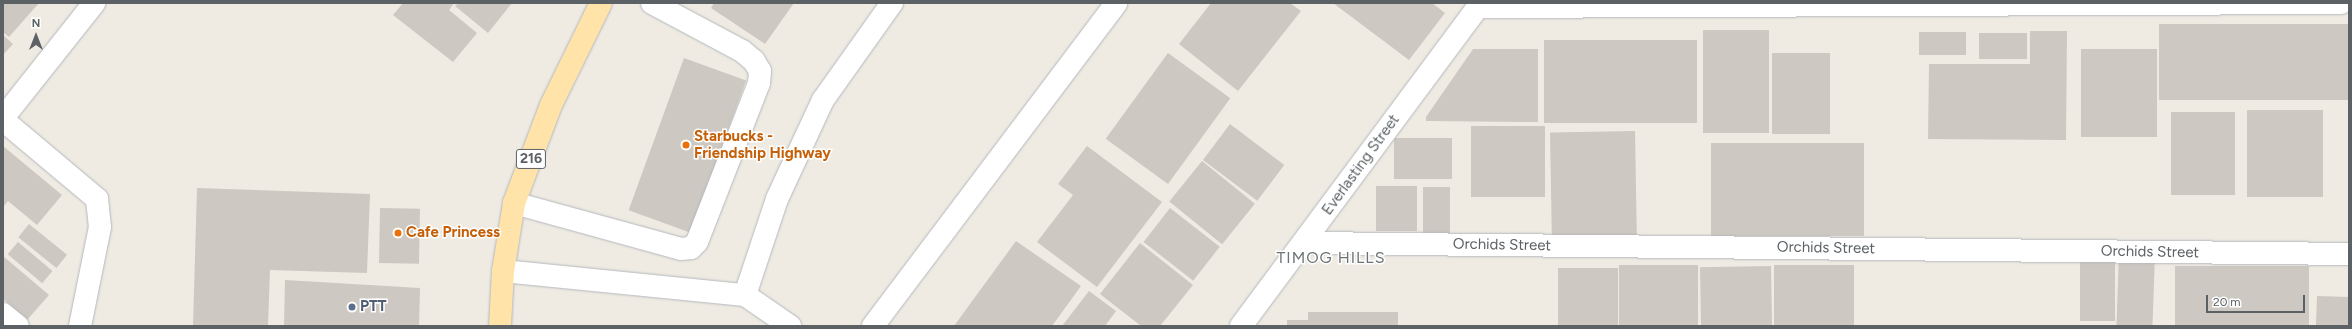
<!DOCTYPE html>
<html>
<head>
<meta charset="utf-8">
<style>
	body { margin:0 }
	#map { position:relative; width:2352px; height:329px; overflow:hidden; background:#efebe3; font-family:Figtree,sans-serif }
	div>[style] { position:absolute }
	[style*='--x'] { left:calc(var(--x)*1px); top:calc(var(--y)*1px); width:calc(var(--w)*1px); rotate:calc(var(--a)*1deg) }
	.building>* { inset:0; background:#cdc8c2; transform-origin:0 0 }
	.roads { filter:drop-shadow(0 0 1px #b4b8bc) drop-shadow(0 0 1px #b4b8bc) }
	.minor>* { height:22px; margin:-11px; padding:0 11px; transform-origin:11px; border-radius:11px; background:#fff }
	.major>* { height:22px; margin:-11px; padding:0 11px; transform-origin:11px; border-radius:11px; background:#ffe3a8 }
	.dots>* { width:11px; height:11px; translate:-50% -50%; box-sizing:border-box; border:2px solid #fff; border-radius:50% }
	span { translate:-50% -50%; white-space:nowrap; text-align:center; line-height:1.15; -webkit-text-stroke:3px #fff; paint-order:stroke }
	.shield-label span { padding:1px 3px; background:#fff; border:1px solid; border-radius:3px; -webkit-text-stroke-width:0 }
	.shield-label { font-size:14px; color:#5b6165; font-weight:700 }
	.food-label { font-size:15px; color:#c56008; font-weight:700 }
	.left { translate:0 -50%; text-align:left }
	.street-label { font-size:15px; color:#5b6165 }
	.service-label { font-size:15px; color:#4e5e75; font-weight:700 }
	.neighbourhood-label { font-size:16px; color:#6c7377; letter-spacing:1px }
	.frame { position:absolute; inset:0; border:4px solid #5b6165; pointer-events:none }
	.north { position:absolute; left:16px; top:16px; width:40px; height:40px; -webkit-text-stroke:3px #fff; paint-order:stroke; rotate:0deg; font-size:11px; font-weight:700; line-height:16px; text-align:center; color:#5b6165 }
	.north::after { content:''; display:block; margin:auto; width:14px; height:18px; background:#5b6165; clip-path:polygon(50% 0,100% 100%,50% 72%,0 100%) }
	.scale { position:absolute; left:2206px; top:295px; width:99px; height:18px; box-sizing:border-box; border:2px solid #5b6165; border-top:0; padding-left:5px; font-size:12px; line-height:14px; white-space:nowrap; color:#5b6165; -webkit-text-stroke:3px #fff; paint-order:stroke }
</style>
</head>
<body>
<div id="map">
	<div class="building">
		<div style="clip-path:polygon(3px 3px,39px 3px,9px 37px,3px 32px)"></div>
		<div style="clip-path:polygon(403px 3px,454px 3px,449px 10px,477px 33px,453px 62px,393px 15px)"></div>
		<div style="clip-path:polygon(458px 3px,512px 3px,488px 33px,455px 6px)"></div>
		<div style="clip-path:polygon(714px 3px,794px 3px,765px 44px,711px 8px)"></div>
		<div style="clip-path:polygon(1211px 3px,1290px 3px,1301px 11px,1238px 91px,1179px 44px)"></div>
		<div style="clip-path:polygon(1333px 3px,1432px 3px,1445px 13px,1409px 60px)"></div>
		<div style="left:2349px;top:24px;width:76px;height:190px;rotate:90deg"></div>
		<div style="left:1769px;top:30px;width:103px;height:66px;rotate:90deg"></div>
		<div style="clip-path:polygon(2030px 31px,2067px 31px,2066px 140px,1928px 139px,1929px 64px,2030px 64px)"></div>
		<div style="left:1919px;top:32px;width:47px;height:23px"></div>
		<div style="left:1979px;top:33px;width:48px;height:26px"></div>
		<div style="clip-path:polygon(3px 35px,13px 44px,3px 55px)"></div>
		<div style="left:1544px;top:40px;width:153px;height:83px"></div>
		<div style="clip-path:polygon(1473px 49px,1538px 49px,1538px 122px,1426px 121px,1426px 117px)"></div>
		<div style="left:2081px;top:49px;width:76px;height:88px"></div>
		<div style="left:1168px;top:53px;width:77px;height:106px;rotate:36deg"></div>
		<div style="left:1772px;top:53px;width:58px;height:81px"></div>
		<div style="left:684px;top:58px;width:66px;height:162px;rotate:20deg"></div>
		<div style="left:2247px;top:110px;width:76px;height:87px"></div>
		<div style="left:2171px;top:112px;width:64px;height:83px"></div>
		<div style="left:1230px;top:124px;width:68px;height:45px;rotate:37deg"></div>
		<div style="left:1471px;top:126px;width:74px;height:71px"></div>
		<div style="left:1635px;top:131px;width:109px;height:85px;rotate:89deg"></div>
		<div style="left:1394px;top:138px;width:58px;height:41px"></div>
		<div style="left:1711px;top:143px;width:153px;height:93px"></div>
		<div style="clip-path:polygon(3px 146px,62px 195px,37px 225px,8px 201px,3px 207px)"></div>
		<div style="clip-path:polygon(1087px 146px,1162px 202px,1097px 287px,1037px 242px,1073px 195px,1058px 184px)"></div>
		<div style="left:1202px;top:161px;width:68px;height:52px;rotate:39deg"></div>
		<div style="left:1376px;top:186px;width:41px;height:45px"></div>
		<div style="left:1423px;top:187px;width:27px;height:46px"></div>
		<div style="clip-path:polygon(197px 188px,370px 194px,367px 273px,270px 270px,268px 326px,193px 326px)"></div>
		<div style="left:380px;top:208px;width:40px;height:55px;rotate:1deg"></div>
		<div style="left:1170px;top:208px;width:63px;height:43px;rotate:38deg"></div>
		<div style="left:29px;top:224px;width:49px;height:17px;rotate:39deg"></div>
		<div style="clip-path:polygon(1016px 241px,1081px 286px,1052px 326px,954px 326px)"></div>
		<div style="left:18px;top:242px;width:45px;height:16px;rotate:40deg"></div>
		<div style="clip-path:polygon(1140px 243px,1193px 285px,1160px 326px,1141px 326px,1100px 294px)"></div>
		<div style="left:2119px;top:253px;width:36px;height:73px;rotate:2deg"></div>
		<div style="left:2080px;top:255px;width:35px;height:66px"></div>
		<div style="clip-path:polygon(3px 256px,49px 295px,27px 320px,3px 299px)"></div>
		<div style="left:1698px;top:265px;width:61px;height:79px;rotate:90deg"></div>
		<div style="left:1774px;top:265px;width:80px;height:61px"></div>
		<div style="left:1771px;top:266px;width:60px;height:71px;rotate:89deg"></div>
		<div style="left:2175px;top:266px;width:134px;height:60px"></div>
		<div style="left:1618px;top:268px;width:58px;height:60px;rotate:90deg"></div>
		<div style="clip-path:polygon(285px 280px,420px 288px,419px 326px,284px 326px)"></div>
		<div style="clip-path:polygon(1089px 291px,1116px 311px,1105px 326px,1062px 326px)"></div>
		<div style="left:2317px;top:296px;width:32px;height:30px;rotate:2deg"></div>
		<div style="clip-path:polygon(1308px 312px,1398px 312px,1398px 326px,1287px 326px,1287px 320px,1308px 320px)"></div>
	</div>
	<div class="roads">
		<div class="minor">
			<div style="--x:1478;--y:7;--w:863;--a:-0.27"></div>
			<div style="--x:3;--y:118;--w:147;--a:-51.6"></div>
			<div style="--x:3;--y:120;--w:123;--a:40"></div>
			<div style="--x:97;--y:199;--w:28;--a:84"></div>
			<div style="--x:100;--y:227;--w:101;--a:101.4"></div>
			<div style="--x:514;--y:203;--w:173;--a:15.4"></div>
			<div style="--x:681;--y:249;--w:10;--a:-6"></div>
			<div style="--x:691;--y:248;--w:8;--a:-45"></div>
			<div style="--x:697;--y:242;--w:171;--a:-68.7"></div>
			<div style="--x:759;--y:83;--w:12;--a:-85"></div>
			<div style="--x:760;--y:71;--w:12;--a:-121"></div>
			<div style="--x:754;--y:61;--w:16;--a:-140"></div>
			<div style="--x:742;--y:51;--w:102;--a:-151.9"></div>
			<div style="--x:1304;--y:243;--w:1045;--a:0.6"></div>
			<div style="--x:503;--y:271;--w:243;--a:5.7"></div>
			<div style="--x:745;--y:295;--w:55;--a:34.6"></div>
			<div style="--x:745;--y:295;--w:101;--a:-71.6"></div>
			<div style="--x:777;--y:199;--w:109;--a:-65.1"></div>
			<div style="--x:823;--y:100;--w:119;--a:-54.6"></div>
			<div style="--x:3;--y:314;--w:19;--a:39"></div>
			<div style="--x:873;--y:326;--w:404;--a:-53"></div>
			<div style="--x:1241;--y:326;--w:402;--a:-53.4"></div>
		</div>
		<div class="major">
			<div style="--x:500;--y:326;--w:55;--a:-86.9"></div>
			<div style="--x:503;--y:271;--w:69;--a:-80.8"></div>
			<div style="--x:514;--y:203;--w:105;--a:-69.3"></div>
			<div style="--x:551;--y:105;--w:114;--a:-63.9"></div>
		</div>
	</div>
	<div class="dots">
		<div style="left:686px;top:145px;background:#e8710a"></div>
		<div style="left:398px;top:233px;background:#e8710a"></div>
		<div style="left:352px;top:307px;background:#5c6f8a"></div>
	</div>
	<div class="shield-label">
		<span style="left:531px;top:159px">216</span>
	</div>
	<div class="food-label">
		<span class="left" style="left:694px;top:145px">Starbucks -<br>Friendship Highway</span>
		<span class="left" style="left:406px;top:233px">Cafe Princess</span>
	</div>
	<div class="street-label">
		<span style="left:1361px;top:165px;rotate:-54deg">Everlasting Street</span>
		<span style="left:1502px;top:245px;rotate:1deg">Orchids Street</span>
		<span style="left:1826px;top:248px;rotate:1deg">Orchids Street</span>
		<span style="left:2150px;top:252px;rotate:1deg">Orchids Street</span>
	</div>
	<div class="service-label">
		<span class="left" style="left:360px;top:307px">PTT</span>
	</div>
	<div class="neighbourhood-label">
		<span style="left:1331px;top:258px">TIMOG HILLS</span>
	</div>
	<div class="frame"></div>
	<div class="north">N</div>
	<div class="scale">20 m</div>
</div>
</body>
</html>
